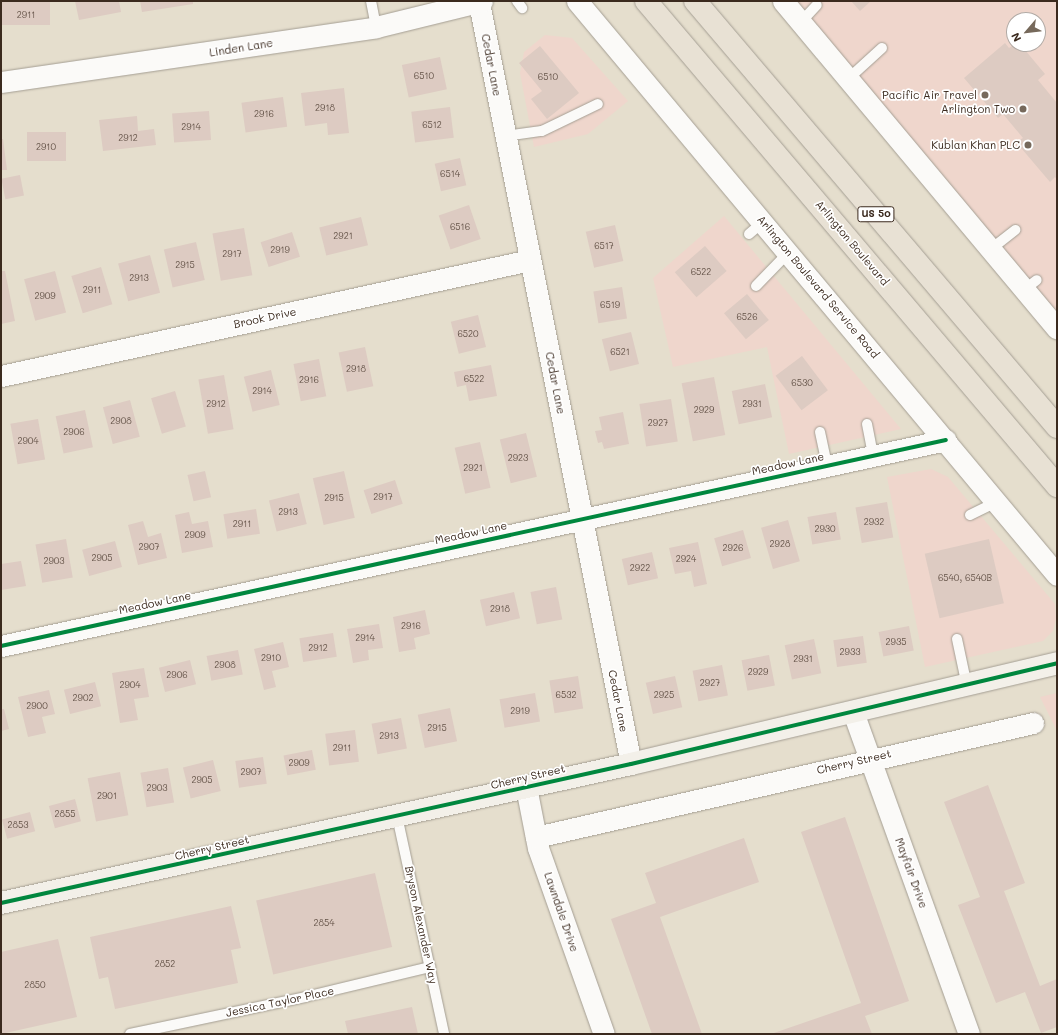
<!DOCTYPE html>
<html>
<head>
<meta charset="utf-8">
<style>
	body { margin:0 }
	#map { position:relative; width:1058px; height:1035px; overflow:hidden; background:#e5decd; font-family:Mali,sans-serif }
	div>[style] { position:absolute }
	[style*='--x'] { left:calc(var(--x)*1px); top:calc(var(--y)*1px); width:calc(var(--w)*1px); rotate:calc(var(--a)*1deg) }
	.built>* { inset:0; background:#efd6cc }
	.building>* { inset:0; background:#ddcbc2; transform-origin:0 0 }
	.roads { filter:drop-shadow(0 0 1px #a49e93) drop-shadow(0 0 1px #a49e93) }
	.lane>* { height:10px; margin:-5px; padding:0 5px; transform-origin:5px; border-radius:5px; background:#fbfaf8 }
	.street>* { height:21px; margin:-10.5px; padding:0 10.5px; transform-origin:10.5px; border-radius:10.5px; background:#fbfaf8 }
	.secondary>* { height:22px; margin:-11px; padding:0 11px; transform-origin:11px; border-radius:11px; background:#f3f0e9 }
	.highway>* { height:22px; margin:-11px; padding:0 11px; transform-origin:11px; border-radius:11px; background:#e8e1d4 }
	.cycleway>* { height:4px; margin:-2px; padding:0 2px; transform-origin:2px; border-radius:2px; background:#00873e }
	.dots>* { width:11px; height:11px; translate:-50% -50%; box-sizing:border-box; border:2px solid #fff; border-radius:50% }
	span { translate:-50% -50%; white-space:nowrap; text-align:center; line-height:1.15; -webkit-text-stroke:3.5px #fff; paint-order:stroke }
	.number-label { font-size:9px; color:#645348 }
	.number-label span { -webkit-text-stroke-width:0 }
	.shield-label span { padding:1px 3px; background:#fff; border:1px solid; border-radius:3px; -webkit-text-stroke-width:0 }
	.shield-label { font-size:10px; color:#3b2a1e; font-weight:700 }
	.street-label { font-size:11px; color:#3b2a1e }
	.poi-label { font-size:11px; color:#3b2a1e }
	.right { translate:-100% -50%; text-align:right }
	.frame { position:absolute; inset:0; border:2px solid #3b2a1e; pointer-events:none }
	.north { position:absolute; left:1006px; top:12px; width:40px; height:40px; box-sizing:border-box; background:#fff; border:1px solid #b1aaa5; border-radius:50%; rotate:242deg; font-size:11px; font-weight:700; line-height:16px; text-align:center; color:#3b2a1e }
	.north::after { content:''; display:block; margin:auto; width:14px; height:18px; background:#76695b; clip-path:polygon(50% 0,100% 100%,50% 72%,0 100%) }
</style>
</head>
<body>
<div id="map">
	<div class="built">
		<div style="clip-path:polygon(evenodd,796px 1px,1057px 1px,1057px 312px,796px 1px,1014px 20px,1038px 20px,1038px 44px,1014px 44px,1014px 20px)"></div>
		<div style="clip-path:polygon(545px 35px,572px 38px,628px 101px,588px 134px,534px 147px,520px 73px,524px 52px)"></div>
		<div style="clip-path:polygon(724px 216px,901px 429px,789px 454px,767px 347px,673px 367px,653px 278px)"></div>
		<div style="clip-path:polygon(931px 469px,948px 477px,1055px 604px,1056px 619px,1053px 631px,1043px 641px,925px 667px,887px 477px)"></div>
		<div style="clip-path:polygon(1057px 693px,1057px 731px,1040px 697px)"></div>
	</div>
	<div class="building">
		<div style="left:1px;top:1px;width:49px;height:24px"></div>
		<div style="clip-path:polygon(75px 1px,119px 1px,121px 12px,79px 20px)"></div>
		<div style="clip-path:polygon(140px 1px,193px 1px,193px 4px,142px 12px)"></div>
		<div style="clip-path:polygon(851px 1px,871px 1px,860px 11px)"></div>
		<div style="clip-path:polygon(1005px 43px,1009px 48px,1015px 44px,1020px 44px,1045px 74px,1038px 80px,1057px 103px,1057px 180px,1055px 177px,1050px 182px,1016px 142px,1023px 138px,1003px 114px,998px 118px,964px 78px)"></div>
		<div style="clip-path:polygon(540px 46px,579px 93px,547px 119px,531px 99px,542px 91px,519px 63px)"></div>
		<div style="left:440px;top:57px;width:33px;height:39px;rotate:78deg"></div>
		<div style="clip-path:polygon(344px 88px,349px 133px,328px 135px,327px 123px,305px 126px,301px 93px)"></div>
		<div style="left:283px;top:97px;width:30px;height:42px;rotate:82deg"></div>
		<div style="left:450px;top:107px;width:31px;height:39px;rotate:83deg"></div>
		<div style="left:209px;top:111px;width:29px;height:37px;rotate:86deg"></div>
		<div style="clip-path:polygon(137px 116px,138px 131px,154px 129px,156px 145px,103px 151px,99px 120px)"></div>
		<div style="left:66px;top:132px;width:29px;height:39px;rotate:90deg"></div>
		<div style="clip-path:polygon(1px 139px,3px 139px,7px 170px,1px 170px)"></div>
		<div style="left:460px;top:158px;width:28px;height:26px;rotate:77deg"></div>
		<div style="left:20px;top:175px;width:21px;height:19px;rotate:79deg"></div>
		<div style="left:469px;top:205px;width:36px;height:32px;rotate:71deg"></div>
		<div style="left:361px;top:217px;width:29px;height:43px;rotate:76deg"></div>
		<div style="left:615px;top:225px;width:37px;height:30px;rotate:77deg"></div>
		<div style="left:244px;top:228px;width:48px;height:32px;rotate:80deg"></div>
		<div style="left:292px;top:232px;width:26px;height:33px;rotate:72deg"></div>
		<div style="left:196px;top:242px;width:39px;height:33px;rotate:77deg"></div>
		<div style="left:705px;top:246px;width:33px;height:40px;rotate:49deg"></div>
		<div style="left:150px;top:255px;width:39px;height:33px;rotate:75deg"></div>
		<div style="left:101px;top:267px;width:39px;height:31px;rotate:73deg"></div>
		<div style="clip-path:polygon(1px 271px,5px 271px,15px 321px,1px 324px)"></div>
		<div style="left:55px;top:271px;width:43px;height:32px;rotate:75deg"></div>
		<div style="left:622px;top:287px;width:32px;height:29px;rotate:81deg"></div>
		<div style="left:747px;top:294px;width:34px;height:30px;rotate:50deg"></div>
		<div style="left:478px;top:315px;width:33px;height:28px;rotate:76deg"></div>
		<div style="left:631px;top:332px;width:33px;height:30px;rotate:76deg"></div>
		<div style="left:365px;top:347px;width:40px;height:27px;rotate:78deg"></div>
		<div style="left:802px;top:356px;width:43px;height:33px;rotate:53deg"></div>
		<div style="left:319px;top:359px;width:38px;height:26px;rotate:79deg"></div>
		<div style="clip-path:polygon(491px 365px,497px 396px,469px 401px,466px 385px,457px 387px,454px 372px)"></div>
		<div style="left:271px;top:370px;width:36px;height:28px;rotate:76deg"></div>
		<div style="left:224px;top:375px;width:55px;height:26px;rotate:80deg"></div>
		<div style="left:714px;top:377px;width:59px;height:33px;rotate:79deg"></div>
		<div style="left:765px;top:384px;width:34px;height:34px;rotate:78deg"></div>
		<div style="left:175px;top:391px;width:37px;height:25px;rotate:73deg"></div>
		<div style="left:671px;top:399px;width:43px;height:32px;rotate:81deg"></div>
		<div style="left:130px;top:400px;width:38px;height:28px;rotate:75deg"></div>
		<div style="left:85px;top:410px;width:38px;height:30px;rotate:78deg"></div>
		<div style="clip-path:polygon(623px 412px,629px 444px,604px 449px,602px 442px,598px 443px,595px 431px,602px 430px,599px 417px)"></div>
		<div style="left:38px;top:419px;width:41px;height:28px;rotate:80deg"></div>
		<div style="left:526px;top:433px;width:45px;height:27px;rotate:76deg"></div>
		<div style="left:480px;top:442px;width:47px;height:26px;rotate:77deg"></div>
		<div style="left:205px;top:471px;width:27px;height:18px;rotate:77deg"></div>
		<div style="left:344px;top:471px;width:48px;height:32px;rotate:77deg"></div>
		<div style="left:395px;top:480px;width:25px;height:33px;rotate:72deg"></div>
		<div style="left:299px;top:493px;width:32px;height:31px;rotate:76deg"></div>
		<div style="left:887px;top:502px;width:36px;height:32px;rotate:80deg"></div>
		<div style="left:256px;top:509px;width:25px;height:33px;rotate:81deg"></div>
		<div style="clip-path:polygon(189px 512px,192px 524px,208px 521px,213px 547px,182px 553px,175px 515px)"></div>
		<div style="left:836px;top:512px;width:28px;height:29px;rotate:80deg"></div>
		<div style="left:788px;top:520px;width:43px;height:28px;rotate:74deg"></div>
		<div style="clip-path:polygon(143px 521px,148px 537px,161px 533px,167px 558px,138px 565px,128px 525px)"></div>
		<div style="left:743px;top:530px;width:29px;height:30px;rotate:74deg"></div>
		<div style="left:66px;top:539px;width:39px;height:31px;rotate:80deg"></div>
		<div style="left:989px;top:539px;width:66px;height:66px;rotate:77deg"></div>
		<div style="left:115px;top:541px;width:27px;height:34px;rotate:75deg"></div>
		<div style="clip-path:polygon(698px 542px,707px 584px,694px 587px,691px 571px,675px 574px,669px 548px)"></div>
		<div style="left:652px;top:552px;width:27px;height:31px;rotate:77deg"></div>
		<div style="clip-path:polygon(21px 561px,26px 586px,1px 590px,1px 564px)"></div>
		<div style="left:556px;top:587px;width:33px;height:26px;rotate:79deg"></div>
		<div style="left:514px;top:592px;width:27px;height:35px;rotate:77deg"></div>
		<div style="clip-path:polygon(425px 610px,430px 634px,414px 638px,416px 649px,399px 652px,393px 617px)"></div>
		<div style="clip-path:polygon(379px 624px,383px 648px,368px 650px,369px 660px,353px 663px,347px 629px)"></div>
		<div style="left:909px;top:626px;width:25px;height:31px;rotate:79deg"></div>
		<div style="left:333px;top:633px;width:24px;height:34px;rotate:81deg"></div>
		<div style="left:863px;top:636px;width:27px;height:30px;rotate:82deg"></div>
		<div style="left:814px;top:639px;width:35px;height:30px;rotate:78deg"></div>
		<div style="clip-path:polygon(283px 642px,289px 667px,272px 671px,276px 687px,264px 690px,254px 649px)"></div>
		<div style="left:238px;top:650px;width:25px;height:32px;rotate:79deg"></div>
		<div style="left:769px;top:655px;width:31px;height:28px;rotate:79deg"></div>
		<div style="left:190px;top:660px;width:25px;height:32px;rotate:76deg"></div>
		<div style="left:722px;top:665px;width:31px;height:30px;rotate:79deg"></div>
		<div style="clip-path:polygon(144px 668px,149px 697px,134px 699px,138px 720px,120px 723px,112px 673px)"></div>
		<div style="left:578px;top:676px;width:33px;height:29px;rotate:81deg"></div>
		<div style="left:675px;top:676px;width:32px;height:30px;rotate:77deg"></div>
		<div style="left:95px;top:682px;width:25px;height:32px;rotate:76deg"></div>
		<div style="clip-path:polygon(49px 690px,55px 714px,42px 717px,46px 733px,28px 737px,18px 697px)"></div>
		<div style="left:535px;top:693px;width:29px;height:36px;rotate:80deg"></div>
		<div style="left:450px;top:708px;width:34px;height:33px;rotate:78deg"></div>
		<div style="clip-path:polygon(1px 709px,4px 709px,9px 729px,1px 731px)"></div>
		<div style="left:401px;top:718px;width:31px;height:30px;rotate:79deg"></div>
		<div style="left:355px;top:730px;width:32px;height:30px;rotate:83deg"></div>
		<div style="left:312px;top:750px;width:20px;height:29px;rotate:79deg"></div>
		<div style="left:263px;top:757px;width:27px;height:28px;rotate:82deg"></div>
		<div style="left:213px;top:760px;width:32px;height:31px;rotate:76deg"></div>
		<div style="left:168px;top:768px;width:35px;height:28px;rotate:80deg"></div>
		<div style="left:120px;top:772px;width:44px;height:33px;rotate:79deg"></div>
		<div style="clip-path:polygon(988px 785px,1025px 883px,1004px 891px,1040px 986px,1057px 979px,1057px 1027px,1041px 1033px,1025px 992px,996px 1003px,958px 905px,980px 897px,944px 802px)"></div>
		<div style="left:75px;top:799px;width:23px;height:27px;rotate:75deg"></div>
		<div style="left:30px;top:812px;width:20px;height:29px;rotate:75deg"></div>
		<div style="clip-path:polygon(845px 817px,909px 1001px,865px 1016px,872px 1034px,771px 1034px,861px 1003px,801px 832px)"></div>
		<div style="clip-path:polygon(744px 838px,759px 882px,660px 917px,702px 1034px,652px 1034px,611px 919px,656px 903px,645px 873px)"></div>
		<div style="left:375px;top:873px;width:76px;height:122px;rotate:77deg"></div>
		<div style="clip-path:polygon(231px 906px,241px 948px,231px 950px,238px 983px,115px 1009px,108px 977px,99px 979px,90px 937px)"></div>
		<div style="clip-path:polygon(58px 939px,77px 1017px,1px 1034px,1px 952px)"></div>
		<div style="clip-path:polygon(412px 1007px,418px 1034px,348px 1034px,345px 1021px)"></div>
	</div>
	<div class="roads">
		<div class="lane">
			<div style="--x:371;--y:1;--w:26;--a:79"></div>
			<div style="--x:517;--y:1;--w:9;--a:54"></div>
			<div style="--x:801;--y:22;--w:23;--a:-47"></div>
			<div style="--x:848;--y:79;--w:46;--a:-42.4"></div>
			<div style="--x:505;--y:136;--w:37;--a:-8"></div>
			<div style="--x:542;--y:131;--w:62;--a:-25.7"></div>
			<div style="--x:749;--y:234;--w:18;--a:-41"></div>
			<div style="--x:991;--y:249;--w:31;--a:-38"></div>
			<div style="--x:756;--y:286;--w:47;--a:-45.9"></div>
			<div style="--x:1024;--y:290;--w:16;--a:-38"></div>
			<div style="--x:867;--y:424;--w:32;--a:79"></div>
			<div style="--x:820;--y:432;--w:33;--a:78"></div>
			<div style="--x:970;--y:515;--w:30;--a:-26"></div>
			<div style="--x:957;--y:639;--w:48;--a:78"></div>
			<div style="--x:397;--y:816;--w:223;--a:77.8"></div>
			<div style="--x:130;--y:1034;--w:179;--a:-11.9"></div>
			<div style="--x:305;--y:997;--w:129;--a:-13.5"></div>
		</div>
		<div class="street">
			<div style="--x:577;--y:1;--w:748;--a:50.1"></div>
			<div style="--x:783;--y:1;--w:427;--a:50.1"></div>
			<div style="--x:479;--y:3;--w:776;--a:78.7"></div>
			<div style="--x:1;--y:82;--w:379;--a:-8.3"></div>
			<div style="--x:376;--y:27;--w:109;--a:-13.8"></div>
			<div style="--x:1;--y:376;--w:542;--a:-12.37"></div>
			<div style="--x:1;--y:646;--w:967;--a:-12.3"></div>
			<div style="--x:853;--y:712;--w:342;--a:70.2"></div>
			<div style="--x:526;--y:787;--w:62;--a:78.9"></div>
			<div style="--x:538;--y:848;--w:197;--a:70.5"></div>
			<div style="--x:536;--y:837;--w:510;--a:-12.92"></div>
		</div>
		<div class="secondary">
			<div style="--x:1;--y:903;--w:645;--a:-12.44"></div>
			<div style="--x:631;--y:764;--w:438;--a:-13.3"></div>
		</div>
		<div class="highway">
			<div style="--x:646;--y:1;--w:636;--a:49.72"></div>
			<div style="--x:695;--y:1;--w:559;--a:49.64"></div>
		</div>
	</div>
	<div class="cycleway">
		<div style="--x:1;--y:646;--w:967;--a:-12.3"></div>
		<div style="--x:1;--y:903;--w:645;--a:-12.44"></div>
		<div style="--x:631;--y:764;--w:438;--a:-13.3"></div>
	</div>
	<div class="dots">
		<div style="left:985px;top:95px;background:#76695b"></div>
		<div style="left:1023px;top:109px;background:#76695b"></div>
		<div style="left:1028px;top:145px;background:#76695b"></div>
	</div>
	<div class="number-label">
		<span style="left:26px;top:15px">2911</span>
		<span style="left:424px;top:76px">6510</span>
		<span style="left:548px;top:77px">6510</span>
		<span style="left:325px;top:108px">2918</span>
		<span style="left:264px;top:114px">2916</span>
		<span style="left:432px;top:125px">6512</span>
		<span style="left:191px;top:127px">2914</span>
		<span style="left:128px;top:138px">2912</span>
		<span style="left:46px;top:147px">2910</span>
		<span style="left:450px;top:174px">6514</span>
		<span style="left:460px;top:227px">6516</span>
		<span style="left:343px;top:236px">2921</span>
		<span style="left:604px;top:246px">6517</span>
		<span style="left:280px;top:250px">2919</span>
		<span style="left:232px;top:254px">2917</span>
		<span style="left:185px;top:265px">2915</span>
		<span style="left:701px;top:272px">6522</span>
		<span style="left:139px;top:278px">2913</span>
		<span style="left:92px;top:290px">2911</span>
		<span style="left:45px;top:296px">2909</span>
		<span style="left:610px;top:305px">6519</span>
		<span style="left:747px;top:317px">6526</span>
		<span style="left:468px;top:334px">6520</span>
		<span style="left:620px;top:352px">6521</span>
		<span style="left:356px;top:369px">2918</span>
		<span style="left:474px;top:379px">6522</span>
		<span style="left:309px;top:380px">2916</span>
		<span style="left:802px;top:383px">6530</span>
		<span style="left:262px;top:391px">2914</span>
		<span style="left:216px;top:404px">2912</span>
		<span style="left:752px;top:404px">2931</span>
		<span style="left:704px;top:410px">2929</span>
		<span style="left:121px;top:421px">2908</span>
		<span style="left:658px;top:423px">2927</span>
		<span style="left:74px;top:432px">2906</span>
		<span style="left:28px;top:441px">2904</span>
		<span style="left:518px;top:458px">2923</span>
		<span style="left:473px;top:468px">2921</span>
		<span style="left:383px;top:497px">2917</span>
		<span style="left:334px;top:498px">2915</span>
		<span style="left:288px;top:512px">2913</span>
		<span style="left:874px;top:522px">2932</span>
		<span style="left:242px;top:524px">2911</span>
		<span style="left:825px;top:529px">2930</span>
		<span style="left:195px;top:535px">2909</span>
		<span style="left:780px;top:544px">2928</span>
		<span style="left:149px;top:547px">2907</span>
		<span style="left:733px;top:548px">2926</span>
		<span style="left:102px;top:558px">2905</span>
		<span style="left:686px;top:559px">2924</span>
		<span style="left:54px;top:561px">2903</span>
		<span style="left:640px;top:568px">2922</span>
		<span style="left:965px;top:578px">6540, 6540B</span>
		<span style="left:500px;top:609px">2918</span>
		<span style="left:411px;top:626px">2916</span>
		<span style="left:365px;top:638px">2914</span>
		<span style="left:896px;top:642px">2935</span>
		<span style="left:318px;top:648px">2912</span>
		<span style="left:850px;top:652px">2933</span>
		<span style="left:271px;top:658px">2910</span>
		<span style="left:803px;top:659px">2931</span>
		<span style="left:225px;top:665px">2908</span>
		<span style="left:758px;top:672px">2929</span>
		<span style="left:177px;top:675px">2906</span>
		<span style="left:710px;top:683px">2927</span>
		<span style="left:130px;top:685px">2904</span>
		<span style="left:566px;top:695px">6532</span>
		<span style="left:664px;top:695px">2925</span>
		<span style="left:83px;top:698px">2902</span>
		<span style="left:37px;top:706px">2900</span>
		<span style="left:520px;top:711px">2919</span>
		<span style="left:437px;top:728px">2915</span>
		<span style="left:389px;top:736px">2913</span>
		<span style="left:342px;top:748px">2911</span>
		<span style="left:299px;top:763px">2909</span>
		<span style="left:251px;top:772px">2907</span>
		<span style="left:202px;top:780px">2905</span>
		<span style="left:157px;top:788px">2903</span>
		<span style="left:107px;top:796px">2901</span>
		<span style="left:65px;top:814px">2855</span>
		<span style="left:18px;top:825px">2853</span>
		<span style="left:324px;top:923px">2854</span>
		<span style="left:165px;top:964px">2852</span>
		<span style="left:35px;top:985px">2850</span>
	</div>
	<div class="shield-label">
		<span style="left:876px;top:214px">US 50</span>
	</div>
	<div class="street-label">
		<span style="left:241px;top:48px;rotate:-9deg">Linden Lane</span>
		<span style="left:491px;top:65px;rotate:79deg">Cedar Lane</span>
		<span style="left:852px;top:243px;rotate:50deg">Arlington Boulevard</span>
		<span style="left:818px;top:287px;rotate:50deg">Arlington Boulevard Service Road</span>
		<span style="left:265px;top:318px;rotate:-12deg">Brook Drive</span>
		<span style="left:555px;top:383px;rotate:79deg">Cedar Lane</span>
		<span style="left:788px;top:464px;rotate:-12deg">Meadow Lane</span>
		<span style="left:471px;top:533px;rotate:-12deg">Meadow Lane</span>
		<span style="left:155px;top:603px;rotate:-12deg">Meadow Lane</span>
		<span style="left:618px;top:701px;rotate:79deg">Cedar Lane</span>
		<span style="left:854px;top:762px;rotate:-13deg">Cherry Street</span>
		<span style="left:528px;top:777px;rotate:-13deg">Cherry Street</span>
		<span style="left:212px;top:848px;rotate:-13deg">Cherry Street</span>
		<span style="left:911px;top:873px;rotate:70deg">Mayfair Drive</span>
		<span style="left:561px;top:912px;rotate:71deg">Lawndale Drive</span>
		<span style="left:421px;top:925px;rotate:78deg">Bryson Alexander Way</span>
		<span style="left:280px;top:1002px;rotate:-12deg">Jessica Taylor Place</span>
	</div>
	<div class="poi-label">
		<span class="right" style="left:977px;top:95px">Pacific Air Travel</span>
		<span class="right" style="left:1015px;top:109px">Arlington Two</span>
		<span class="right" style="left:1020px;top:145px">Kublan Khan PLC</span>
	</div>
	<div class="frame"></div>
	<div class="north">N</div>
</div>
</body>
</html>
